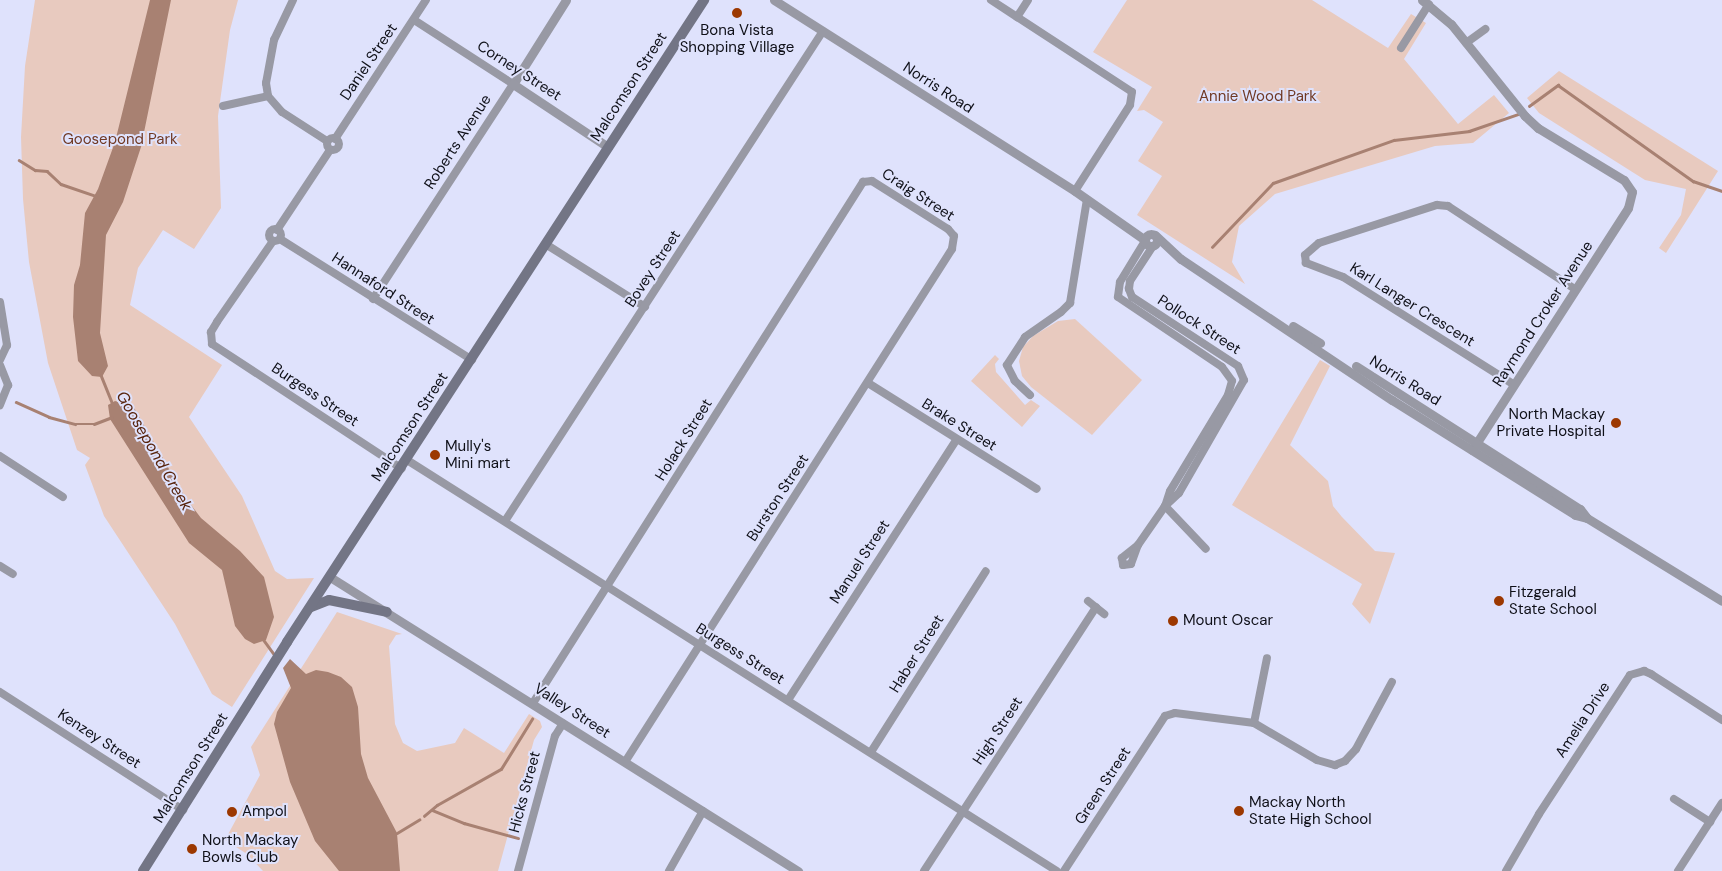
<!DOCTYPE html>
<html>
<head>
<meta charset="utf-8">
<style>
	body { margin:0 }
	#map { position:relative; width:1722px; height:871px; overflow:hidden; background:#dfe2fc; font-family:"DM Sans",sans-serif }
	div>[style] { position:absolute }
	[style*='--x'] { left:calc(var(--x)*1px); top:calc(var(--y)*1px); width:calc(var(--w)*1px); rotate:calc(var(--a)*1deg) }
	.green>* { inset:0; background:#e8cabf }
	.water>* { inset:0; background:#a88172 }
	.stream>* { height:2.5px; margin:-1.25px; padding:0 1.25px; transform-origin:1.25px; border-radius:1.25px; background:#a88172 }
	.minor>* { height:8px; margin:-4px; padding:0 4px; transform-origin:4px; border-radius:4px; background:#9899a4 }
	.minor>.ring { margin:-4px; padding:0; box-sizing:content-box; background:none; border:8px solid #9899a4; border-radius:50% }
	.tertiary>* { height:9px; margin:-4.5px; padding:0 4.5px; transform-origin:4.5px; border-radius:4.5px; background:#9899a4 }
	.tertiary>.ring { margin:-4.5px; padding:0; box-sizing:content-box; background:none; border:9px solid #9899a4; border-radius:50% }
	.secondary>* { height:10px; margin:-5px; padding:0 5px; transform-origin:5px; border-radius:5px; background:#737585 }
	.dots>* { width:14px; height:14px; translate:-50% -50%; box-sizing:border-box; border:2px solid #dfe2fc; border-radius:50% }
	span { translate:-50% -50%; white-space:nowrap; text-align:center; line-height:1.15; -webkit-text-stroke:4px #dfe2fc; paint-order:stroke }
	.poi-label { font-size:15px; color:#0f1018 }
	.right { translate:-100% -50%; text-align:right }
	.left { translate:0 -50%; text-align:left }
	.street-label { font-size:15px; color:#0f1018 }
	.park-label { font-size:15px; color:#703924 }
	.water-label { font-size:16px; color:#58240d; font-style:italic }
</style>
</head>
<body>
<div id="map">
	<div class="green">
		<div style="clip-path:polygon(35px 0,238px 0,230px 30px,218px 116px,221px 208px,194px 249px,163px 230px,138px 268px,130px 305px,222px 365px,189px 417px,242px 496px,275px 571px,287px 579px,314px 578px,232px 707px,212px 694px,175px 624px,104px 516px,85px 465px,90px 458px,77px 450px,48px 363px,29px 262px,23px 199px,21px 137px,25px 66px)"></div>
		<div style="clip-path:polygon(1127px 0,1312px 0,1388px 48px,1411px 14px,1426px 23px,1404px 59px,1458px 124px,1494px 95px,1509px 113px,1473px 143px,1435px 146px,1275px 194px,1239px 226px,1232px 262px,1245px 284px,1137px 215px,1162px 176px,1138px 161px,1163px 122px,1144px 110px,1137px 111px,1152px 87px,1093px 52px)"></div>
		<div style="clip-path:polygon(1559px 71px,1718px 171px,1666px 253px,1659px 248px,1681px 215px,1686px 189px,1645px 180px,1539px 113px,1527px 98px)"></div>
		<div style="clip-path:polygon(1075px 319px,1142px 380px,1092px 435px,1031px 387px,1022px 376px,1019px 361px,1023px 347px,1033px 336px,1058px 321px)"></div>
		<div style="clip-path:polygon(995px 355px,999px 359px,995px 364px,996px 372px,1025px 405px,1031px 400px,1040px 406px,1022px 427px,971px 381px)"></div>
		<div style="clip-path:polygon(1320px 360px,1330px 366px,1290px 445px,1328px 481px,1333px 506px,1342px 517px,1375px 551px,1395px 553px,1370px 624px,1352px 604px,1362px 584px,1232px 505px)"></div>
		<div style="clip-path:polygon(337px 612px,402px 634px,396px 635px,389px 646px,395px 724px,403px 743px,417px 751px,455px 743px,464px 728px,504px 753px,529px 714px,540px 721px,542px 727px,534px 740px,498px 871px,263px 871px,247px 854px,225px 840px,260px 775px,251px 747px)"></div>
	</div>
	<div class="water">
		<div style="clip-path:polygon(150px 0,171px 0,141px 147px,123px 202px,106px 235px,100px 333px,108px 366px,102px 377px,92px 376px,78px 361px,73px 317px,74px 285px,80px 265px,85px 213px,98px 189px,115px 142px)"></div>
		<div style="clip-path:polygon(115px 401px,133px 406px,185px 497px,201px 518px,240px 551px,264px 577px,274px 617px,266px 640px,254px 644px,245px 639px,235px 626px,222px 570px,189px 543px,110px 419px,108px 405px)"></div>
		<div style="clip-path:polygon(290px 659px,306px 674px,316px 670px,328px 672px,341px 677px,352px 687px,358px 707px,361px 754px,368px 778px,397px 833px,400px 871px,339px 871px,315px 841px,290px 782px,274px 724px,277px 712px,291px 688px,283px 668px)"></div>
	</div>
	<div class="stream">
		<div style="--x:1529;--y:106;--w:36;--a:-36"></div>
		<div style="--x:1558;--y:85;--w:166;--a:35.4"></div>
		<div style="--x:1693;--y:181;--w:31;--a:19"></div>
		<div style="--x:19;--y:160;--w:19;--a:32"></div>
		<div style="--x:35;--y:170;--w:12;--a:5"></div>
		<div style="--x:47;--y:171;--w:19;--a:43"></div>
		<div style="--x:61;--y:184;--w:37;--a:19"></div>
		<div style="--x:1212;--y:247;--w:88;--a:-46.4"></div>
		<div style="--x:1273;--y:183;--w:128;--a:-19.6"></div>
		<div style="--x:1394;--y:140;--w:76;--a:-6.8"></div>
		<div style="--x:1469;--y:131;--w:52;--a:-19.1"></div>
		<div style="--x:101;--y:375;--w:32;--a:68"></div>
		<div style="--x:16;--y:402;--w:36;--a:24"></div>
		<div style="--x:49;--y:417;--w:27;--a:15"></div>
		<div style="--x:75;--y:424;--w:19;--a:0"></div>
		<div style="--x:94;--y:424;--w:19;--a:-21"></div>
		<div style="--x:263;--y:639;--w:19;--a:54"></div>
		<div style="--x:432;--y:810;--w:35;--a:22"></div>
		<div style="--x:464;--y:823;--w:56;--a:15.5"></div>
		<div style="--x:424;--y:816;--w:17;--a:-40"></div>
		<div style="--x:437;--y:805;--w:73;--a:-29.4"></div>
		<div style="--x:501;--y:769;--w:59;--a:-58.2"></div>
		<div style="--x:397;--y:833;--w:26;--a:-31"></div>
	</div>
	<div class="minor">
		<div style="--x:293;--y:0;--w:44;--a:115.4"></div>
		<div style="--x:274;--y:40;--w:44;--a:100.5"></div>
		<div style="--x:266;--y:83;--w:13;--a:81"></div>
		<div style="--x:268;--y:96;--w:21;--a:49"></div>
		<div style="--x:282;--y:112;--w:54;--a:32.8"></div>
		<div style="--x:991;--y:0;--w:168;--a:33.1"></div>
		<div style="--x:1132;--y:92;--w:13;--a:99"></div>
		<div style="--x:1130;--y:105;--w:102;--a:122.6"></div>
		<div style="--x:1017;--y:17;--w:20;--a:-57"></div>
		<div style="--x:1466;--y:43;--w:24;--a:-36"></div>
		<div style="--x:1401;--y:48;--w:52;--a:-57.5"></div>
		<div style="--x:223;--y:106;--w:46;--a:-12.5"></div>
		<div class="ring" style="left:327px;top:138px;width:4px;height:4px"></div>
		<div style="--x:335;--y:139;--w:166;--a:-56.8"></div>
		<div class="ring" style="left:269px;top:229px;width:4px;height:4px"></div>
		<div style="--x:277;--y:230;--w:96;--a:-56.5"></div>
		<div style="--x:280;--y:239;--w:227;--a:32.2"></div>
		<div style="--x:273;--y:241;--w:98;--a:124.7"></div>
		<div style="--x:217;--y:322;--w:12;--a:121"></div>
		<div style="--x:211;--y:332;--w:12;--a:85"></div>
		<div style="--x:212;--y:344;--w:227;--a:33.3"></div>
		<div style="--x:1145;--y:241;--w:48;--a:121.4"></div>
		<div style="--x:1120;--y:282;--w:15;--a:98"></div>
		<div style="--x:1118;--y:297;--w:125;--a:33.9"></div>
		<div style="--x:1222;--y:367;--w:17;--a:54"></div>
		<div style="--x:1232;--y:381;--w:15;--a:106"></div>
		<div style="--x:1228;--y:395;--w:112;--a:121.1"></div>
		<div style="--x:1170;--y:491;--w:16;--a:108"></div>
		<div style="--x:547;--y:245;--w:116;--a:32.3"></div>
		<div style="--x:373;--y:299;--w:257;--a:-56.9"></div>
		<div style="--x:513;--y:84;--w:118;--a:-147.1"></div>
		<div style="--x:0;--y:302;--w:44;--a:80.8"></div>
		<div style="--x:7;--y:345;--w:17;--a:115"></div>
		<div style="--x:0;--y:365;--w:22;--a:68"></div>
		<div style="--x:8;--y:385;--w:22;--a:112"></div>
		<div style="--x:868;--y:383;--w:199;--a:32.1"></div>
		<div style="--x:1513;--y:384;--w:201;--a:-147.8"></div>
		<div style="--x:1343;--y:277;--w:40;--a:-159"></div>
		<div style="--x:1306;--y:263;--w:8;--a:-97"></div>
		<div style="--x:1305;--y:255;--w:18;--a:-41"></div>
		<div style="--x:1319;--y:243;--w:124;--a:-17.9"></div>
		<div style="--x:1437;--y:205;--w:11;--a:5"></div>
		<div style="--x:1448;--y:206;--w:152;--a:33.2"></div>
		<div style="--x:1030;--y:395;--w:21;--a:-137"></div>
		<div style="--x:1015;--y:381;--w:18;--a:-117"></div>
		<div style="--x:1007;--y:365;--w:33;--a:-57"></div>
		<div style="--x:1025;--y:337;--w:44;--a:-34.8"></div>
		<div style="--x:1061;--y:312;--w:13;--a:-45"></div>
		<div style="--x:1070;--y:303;--w:105;--a:-80.7"></div>
		<div style="--x:0;--y:456;--w:75;--a:33.1"></div>
		<div style="--x:407;--y:460;--w:769;--a:32.31"></div>
		<div style="--x:1165;--y:506;--w:59;--a:46.4"></div>
		<div style="--x:505;--y:521;--w:584;--a:-57.02"></div>
		<div style="--x:1138;--y:545;--w:21;--a:141"></div>
		<div style="--x:1122;--y:558;--w:7;--a:82"></div>
		<div style="--x:1123;--y:565;--w:8;--a:-7"></div>
		<div style="--x:1131;--y:564;--w:20;--a:-70"></div>
		<div style="--x:1138;--y:545;--w:47;--a:-55.3"></div>
		<div style="--x:1165;--y:506;--w:19;--a:-43"></div>
		<div style="--x:1179;--y:493;--w:130;--a:-60.1"></div>
		<div style="--x:1244;--y:380;--w:15;--a:-113"></div>
		<div style="--x:1238;--y:366;--w:126;--a:-146.9"></div>
		<div style="--x:1132;--y:297;--w:9;--a:-111"></div>
		<div style="--x:1129;--y:289;--w:8;--a:-83"></div>
		<div style="--x:1130;--y:281;--w:42;--a:-56.7"></div>
		<div style="--x:0;--y:566;--w:15;--a:32"></div>
		<div style="--x:1088;--y:601;--w:21;--a:39"></div>
		<div style="--x:0;--y:692;--w:218;--a:32.8"></div>
		<div style="--x:788;--y:700;--w:310;--a:-57.1"></div>
		<div style="--x:533;--y:703;--w:617;--a:-57.65"></div>
		<div style="--x:863;--y:182;--w:9;--a:-6"></div>
		<div style="--x:872;--y:181;--w:90;--a:32.3"></div>
		<div style="--x:948;--y:229;--w:9;--a:49"></div>
		<div style="--x:954;--y:236;--w:13;--a:99"></div>
		<div style="--x:952;--y:249;--w:608;--a:122.51"></div>
		<div style="--x:1254;--y:723;--w:66;--a:-78.7"></div>
		<div style="--x:871;--y:752;--w:214;--a:-57.6"></div>
		<div style="--x:1674;--y:799;--w:43;--a:32.6"></div>
		<div style="--x:518;--y:871;--w:140;--a:-74.7"></div>
		<div style="--x:555;--y:736;--w:15;--a:-58"></div>
		<div style="--x:669;--y:871;--w:69;--a:-60.5"></div>
		<div style="--x:924;--y:871;--w:315;--a:-56.9"></div>
		<div style="--x:1064;--y:871;--w:185;--a:-56.9"></div>
		<div style="--x:1165;--y:716;--w:10;--a:-17"></div>
		<div style="--x:1175;--y:713;--w:80;--a:7.2"></div>
		<div style="--x:1254;--y:723;--w:73;--a:30.4"></div>
		<div style="--x:1317;--y:760;--w:19;--a:16"></div>
		<div style="--x:1335;--y:765;--w:11;--a:-22"></div>
		<div style="--x:1345;--y:761;--w:16;--a:-47"></div>
		<div style="--x:1356;--y:749;--w:76;--a:-61.8"></div>
		<div style="--x:1506;--y:871;--w:66;--a:-59.9"></div>
		<div style="--x:1539;--y:814;--w:166;--a:-56.8"></div>
		<div style="--x:1630;--y:675;--w:15;--a:-16"></div>
		<div style="--x:1644;--y:671;--w:8;--a:23"></div>
		<div style="--x:1651;--y:674;--w:85;--a:32.9"></div>
		<div style="--x:1678;--y:871;--w:81;--a:-57.1"></div>
	</div>
	<div class="tertiary">
		<div style="--x:566;--y:0;--w:99;--a:122.2"></div>
		<div style="--x:513;--y:84;--w:114;--a:33.6"></div>
		<div style="--x:774;--y:0;--w:356;--a:32.4"></div>
		<div style="--x:1075;--y:191;--w:85;--a:35"></div>
		<div style="--x:1422;--y:0;--w:38;--a:40"></div>
		<div style="--x:1451;--y:24;--w:118;--a:51.2"></div>
		<div style="--x:1525;--y:116;--w:18;--a:43"></div>
		<div style="--x:1538;--y:128;--w:100;--a:31.2"></div>
		<div style="--x:1624;--y:180;--w:14;--a:56"></div>
		<div style="--x:1632;--y:192;--w:16;--a:104"></div>
		<div style="--x:1628;--y:208;--w:288;--a:122.8"></div>
		<div class="ring" style="left:1145px;top:234px;width:3px;height:3px"></div>
		<div style="--x:1155;--y:235;--w:35;--a:43"></div>
		<div style="--x:1181;--y:259;--w:254;--a:33.8"></div>
		<div style="--x:1392;--y:400;--w:216;--a:32.1"></div>
		<div style="--x:1575;--y:515;--w:12;--a:14"></div>
		<div style="--x:1587;--y:518;--w:158;--a:31.6"></div>
		<div style="--x:1293;--y:326;--w:32;--a:32"></div>
		<div style="--x:1356;--y:366;--w:266;--a:32.6"></div>
		<div style="--x:1580;--y:509;--w:11;--a:52"></div>
		<div style="--x:330;--y:577;--w:553;--a:32.14"></div>
	</div>
	<div class="secondary">
		<div style="--x:311;--y:607;--w:19;--a:-21"></div>
		<div style="--x:329;--y:600;--w:59;--a:11.7"></div>
		<div style="--x:143;--y:871;--w:271;--a:-57.8"></div>
		<div style="--x:287;--y:642;--w:766;--a:-56.99"></div>
	</div>
	<div class="dots">
		<div style="left:737px;top:13px;background:#9c3801"></div>
		<div style="left:1616px;top:423px;background:#9c3801"></div>
		<div style="left:435px;top:455px;background:#9c3801"></div>
		<div style="left:1499px;top:601px;background:#9c3801"></div>
		<div style="left:1173px;top:621px;background:#9c3801"></div>
		<div style="left:1239px;top:811px;background:#9c3801"></div>
		<div style="left:232px;top:812px;background:#9c3801"></div>
		<div style="left:192px;top:849px;background:#9c3801"></div>
	</div>
	<div class="poi-label">
		<span style="left:737px;top:39px">Bona Vista<br>Shopping Village</span>
		<span class="right" style="left:1605px;top:423px">North Mackay<br>Private Hospital</span>
		<span class="left" style="left:445px;top:455px">Mully's<br>Mini mart</span>
		<span class="left" style="left:1509px;top:601px">Fitzgerald<br>State School</span>
		<span class="left" style="left:1183px;top:621px">Mount Oscar</span>
		<span class="left" style="left:1249px;top:811px">Mackay North<br>State High School</span>
		<span class="left" style="left:242px;top:812px">Ampol</span>
		<span class="left" style="left:202px;top:849px">North Mackay<br>Bowls Club</span>
	</div>
	<div class="street-label">
		<span style="left:369px;top:62px;rotate:-56deg">Daniel Street</span>
		<span style="left:519px;top:71px;rotate:33deg">Corney Street</span>
		<span style="left:629px;top:87px;rotate:-57deg">Malcomson Street</span>
		<span style="left:938px;top:88px;rotate:33deg">Norris Road</span>
		<span style="left:458px;top:142px;rotate:-57deg">Roberts Avenue</span>
		<span style="left:918px;top:195px;rotate:33deg">Craig Street</span>
		<span style="left:653px;top:269px;rotate:-57deg">Bovey Street</span>
		<span style="left:383px;top:289px;rotate:33deg">Hannaford Street</span>
		<span style="left:1412px;top:305px;rotate:32deg">Karl Langer Crescent</span>
		<span style="left:1543px;top:314px;rotate:-57deg">Raymond Croker Avenue</span>
		<span style="left:1199px;top:325px;rotate:33deg">Pollock Street</span>
		<span style="left:1405px;top:381px;rotate:32deg">Norris Road</span>
		<span style="left:315px;top:395px;rotate:34deg">Burgess Street</span>
		<span style="left:959px;top:425px;rotate:32deg">Brake Street</span>
		<span style="left:410px;top:427px;rotate:-57deg">Malcomson Street</span>
		<span style="left:684px;top:440px;rotate:-58deg">Holack Street</span>
		<span style="left:778px;top:498px;rotate:-57deg">Burston Street</span>
		<span style="left:860px;top:562px;rotate:-57deg">Manuel Street</span>
		<span style="left:740px;top:654px;rotate:32deg">Burgess Street</span>
		<span style="left:917px;top:654px;rotate:-58deg">Haber Street</span>
		<span style="left:572px;top:711px;rotate:33deg">Valley Street</span>
		<span style="left:1583px;top:720px;rotate:-57deg">Amelia Drive</span>
		<span style="left:998px;top:731px;rotate:-57deg">High Street</span>
		<span style="left:99px;top:739px;rotate:33deg">Kenzey Street</span>
		<span style="left:191px;top:768px;rotate:-58deg">Malcomson Street</span>
		<span style="left:1103px;top:786px;rotate:-57deg">Green Street</span>
		<span style="left:525px;top:792px;rotate:-75deg">Hicks Street</span>
	</div>
	<div class="park-label">
		<span style="left:1258px;top:97px">Annie Wood Park</span>
		<span style="left:120px;top:140px">Goosepond Park</span>
	</div>
	<div class="water-label">
		<span style="left:154px;top:451px;rotate:60deg">Goosepond Creek</span>
	</div>
</div>
</body>
</html>
